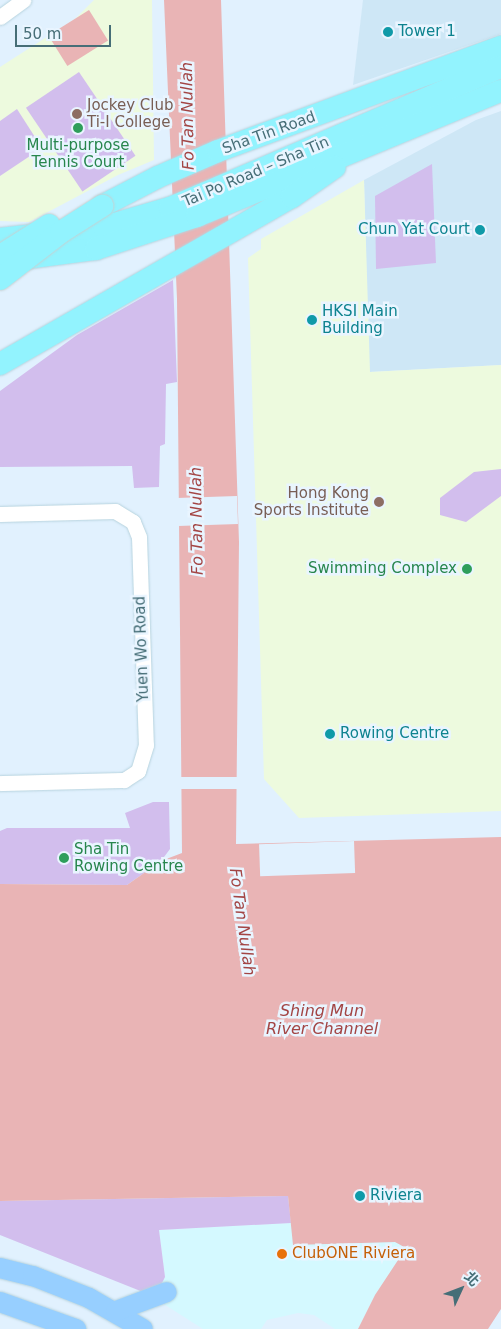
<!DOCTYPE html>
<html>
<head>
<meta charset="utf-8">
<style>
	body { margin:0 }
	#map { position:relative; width:501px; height:1329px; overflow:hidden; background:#e1f1fe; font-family:"DejaVu Sans","Noto Sans TC",sans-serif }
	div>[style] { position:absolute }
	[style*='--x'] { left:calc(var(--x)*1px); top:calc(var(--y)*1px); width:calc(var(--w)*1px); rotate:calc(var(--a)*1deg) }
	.residential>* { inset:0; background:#cee7f6 }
	.commercial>* { inset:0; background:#d4f9ff }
	.education>* { inset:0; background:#edfade }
	.green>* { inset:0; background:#d2beed; transform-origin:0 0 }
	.water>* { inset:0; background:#e9b4b5; transform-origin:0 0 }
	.pier>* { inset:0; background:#e1f1fe; transform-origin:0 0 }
	.roads { filter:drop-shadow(0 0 1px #b7d3de) drop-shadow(0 0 1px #b7d3de) }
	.minor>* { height:15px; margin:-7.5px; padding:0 7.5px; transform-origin:7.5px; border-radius:7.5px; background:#fff }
	.major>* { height:20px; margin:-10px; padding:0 10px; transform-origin:10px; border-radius:10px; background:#97cfff }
	.highway>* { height:22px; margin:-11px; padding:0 11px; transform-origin:11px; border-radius:11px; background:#92f3fe }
	.bridges { filter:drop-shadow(0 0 1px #c4d1d3) drop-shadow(0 0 1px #c4d1d3) }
	.highway-bridge>* { height:22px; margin:-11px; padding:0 11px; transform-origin:11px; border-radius:11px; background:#92f3fe }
	.dots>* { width:14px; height:14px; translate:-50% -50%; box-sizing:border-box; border:2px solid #e9f5ff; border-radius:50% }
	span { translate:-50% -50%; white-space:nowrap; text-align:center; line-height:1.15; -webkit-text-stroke:5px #e9f5ff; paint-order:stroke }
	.culture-label { font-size:15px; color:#0d838f }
	.left { translate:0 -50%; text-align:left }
	.right { translate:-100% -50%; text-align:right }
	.education-label { font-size:15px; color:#785e54 }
	.street-label { font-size:15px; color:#466e77 }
	.leisure-label { font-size:15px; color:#27864d }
	.food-label { font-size:15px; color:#c56008 }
	.water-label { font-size:16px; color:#a34545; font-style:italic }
	.north { position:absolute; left:436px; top:1264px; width:50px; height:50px; -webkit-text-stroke:4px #e9f5ff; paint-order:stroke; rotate:47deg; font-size:14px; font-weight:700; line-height:20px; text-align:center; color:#466e77 }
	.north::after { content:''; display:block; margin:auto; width:18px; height:22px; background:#466e77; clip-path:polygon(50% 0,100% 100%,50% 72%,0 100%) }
	.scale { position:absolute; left:15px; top:25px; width:96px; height:22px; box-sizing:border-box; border:2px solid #466e77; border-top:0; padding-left:6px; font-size:15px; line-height:18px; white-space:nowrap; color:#466e77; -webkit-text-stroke:4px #e9f5ff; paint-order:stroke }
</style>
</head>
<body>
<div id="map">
	<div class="residential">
		<div style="clip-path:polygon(363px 0,501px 0,501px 34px,353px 85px)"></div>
		<div style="clip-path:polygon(501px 111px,501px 365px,369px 372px,364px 180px,476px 120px)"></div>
	</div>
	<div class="commercial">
		<div style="clip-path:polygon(308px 1183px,407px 1248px,375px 1295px,358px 1329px,335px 1329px,314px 1315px,298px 1313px,267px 1320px,261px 1329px,203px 1329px,148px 1294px,165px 1277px,159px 1230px,291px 1223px)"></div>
	</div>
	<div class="education">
		<div style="clip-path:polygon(94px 0,152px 0,154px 160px,118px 175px,29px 222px,0 221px,0 67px,75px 19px)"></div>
		<div style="clip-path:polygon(364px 180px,370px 372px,501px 365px,501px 811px,299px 818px,264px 779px,248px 258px,261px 249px,261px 239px)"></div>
	</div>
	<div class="green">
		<div style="left:79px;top:72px;width:101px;height:64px;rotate:56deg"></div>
		<div style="clip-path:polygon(17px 109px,42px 148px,0 176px,0 121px)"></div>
		<div style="clip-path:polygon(432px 164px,436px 263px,376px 269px,375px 196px)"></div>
		<div style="clip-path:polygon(173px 280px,177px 382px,166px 384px,165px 444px,160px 446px,159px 487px,134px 488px,132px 466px,0 467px,0 391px,77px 335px)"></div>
		<div style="clip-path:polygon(501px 469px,501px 496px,466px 522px,440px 515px,440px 498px,474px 472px)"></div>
		<div style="clip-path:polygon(153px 802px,169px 802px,170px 849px,161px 861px,127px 885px,0 884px,0 831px,7px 828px,130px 828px,125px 813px)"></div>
		<div style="clip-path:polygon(288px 1196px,291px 1223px,159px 1230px,165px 1277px,160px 1287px,148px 1294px,0 1235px,0 1201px)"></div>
	</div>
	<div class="water">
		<div style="clip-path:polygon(164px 0,221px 0,239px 542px,236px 844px,501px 837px,501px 1309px,488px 1329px,358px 1329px,375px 1295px,406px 1248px,395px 1242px,293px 1245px,288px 1196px,0 1201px,0 884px,127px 885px,161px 861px,182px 853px,177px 299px)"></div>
		<div style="left:89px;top:10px;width:36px;height:48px;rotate:58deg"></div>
	</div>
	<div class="pier">
		<div style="left:237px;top:496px;width:28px;height:60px;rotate:88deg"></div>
		<div style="left:239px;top:777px;width:12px;height:60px;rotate:90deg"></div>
		<div style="left:354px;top:841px;width:32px;height:95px;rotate:88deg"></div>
	</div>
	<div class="roads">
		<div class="minor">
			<div style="--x:0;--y:17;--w:29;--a:-36"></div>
			<div style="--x:0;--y:514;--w:115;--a:-1.5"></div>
			<div style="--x:115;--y:511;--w:21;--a:31"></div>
			<div style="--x:133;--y:522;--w:16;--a:68"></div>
			<div style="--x:139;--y:537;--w:208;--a:88.1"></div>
			<div style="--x:146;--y:745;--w:27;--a:107"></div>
			<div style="--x:138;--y:771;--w:17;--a:147"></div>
			<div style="--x:124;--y:780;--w:124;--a:178.6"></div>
		</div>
		<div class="major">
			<div style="--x:0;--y:1268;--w:34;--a:14"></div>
			<div style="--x:33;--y:1276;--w:60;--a:21.4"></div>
			<div style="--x:89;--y:1298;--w:62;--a:29.9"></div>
			<div style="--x:0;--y:1302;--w:81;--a:19.6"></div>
			<div style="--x:116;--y:1311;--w:54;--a:-20.4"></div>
		</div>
		<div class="highway">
			<div style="--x:102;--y:206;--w:63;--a:-27.4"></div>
			<div style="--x:158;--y:177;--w:65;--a:-23.4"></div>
			<div style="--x:218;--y:151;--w:302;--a:-20.2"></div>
			<div style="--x:0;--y:239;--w:105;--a:-6.6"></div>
			<div style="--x:104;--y:227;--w:69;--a:-16.1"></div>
			<div style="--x:170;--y:208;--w:360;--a:-23.1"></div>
			<div style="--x:18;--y:259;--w:79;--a:-7.3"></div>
			<div style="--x:96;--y:249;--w:106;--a:-18.1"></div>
			<div style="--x:197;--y:216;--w:329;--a:-22.4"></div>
			<div style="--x:0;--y:364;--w:336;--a:-29.8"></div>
			<div style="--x:292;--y:197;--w:52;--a:-34.9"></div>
		</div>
	</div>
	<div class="bridges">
		<div class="highway-bridge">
			<div style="--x:0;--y:256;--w:58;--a:-32.3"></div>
			<div style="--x:0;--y:279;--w:77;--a:-37.6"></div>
			<div style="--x:61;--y:232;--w:49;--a:-32.4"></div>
		</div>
	</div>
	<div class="dots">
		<div style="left:388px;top:32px;background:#0f9aa8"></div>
		<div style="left:77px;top:114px;background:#8d6e63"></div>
		<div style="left:78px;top:128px;background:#2e9e5b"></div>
		<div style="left:480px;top:230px;background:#0f9aa8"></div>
		<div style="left:312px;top:320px;background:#0f9aa8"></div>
		<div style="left:379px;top:502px;background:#8d6e63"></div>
		<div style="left:467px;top:569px;background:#2e9e5b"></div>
		<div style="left:330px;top:734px;background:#0f9aa8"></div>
		<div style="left:64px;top:858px;background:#2e9e5b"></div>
		<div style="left:360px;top:1196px;background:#0f9aa8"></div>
		<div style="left:282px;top:1254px;background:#e8710a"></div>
	</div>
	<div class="culture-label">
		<span class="left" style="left:398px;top:32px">Tower 1</span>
		<span class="right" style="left:470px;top:230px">Chun Yat Court</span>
		<span class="left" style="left:322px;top:320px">HKSI Main<br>Building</span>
		<span class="left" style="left:340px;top:734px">Rowing Centre</span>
		<span class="left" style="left:370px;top:1196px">Riviera</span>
	</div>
	<div class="education-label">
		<span class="left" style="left:87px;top:114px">Jockey Club<br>Ti-I College</span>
		<span class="right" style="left:369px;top:502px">Hong Kong<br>Sports Institute</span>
	</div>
	<div class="street-label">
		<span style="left:269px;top:133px;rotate:-20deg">Sha Tin Road</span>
		<span style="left:256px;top:172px;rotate:-23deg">Tai Po Road – Sha Tin</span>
		<span style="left:142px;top:649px;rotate:-92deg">Yuen Wo Road</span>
	</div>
	<div class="leisure-label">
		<span style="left:78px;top:154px">Multi-purpose<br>Tennis Court</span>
		<span class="right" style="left:457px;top:569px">Swimming Complex</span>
		<span class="left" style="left:74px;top:858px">Sha Tin<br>Rowing Centre</span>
	</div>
	<div class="food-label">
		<span class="left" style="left:292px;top:1254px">ClubONE Riviera</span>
	</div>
	<div class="water-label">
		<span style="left:188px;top:116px;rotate:-91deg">Fo Tan Nullah</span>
		<span style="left:197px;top:521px;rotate:-91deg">Fo Tan Nullah</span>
		<span style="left:242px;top:922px;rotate:82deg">Fo Tan Nullah</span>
		<span style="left:322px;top:1020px">Shing Mun<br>River Channel</span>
	</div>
	<div class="north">北</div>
	<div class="scale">50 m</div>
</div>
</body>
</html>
